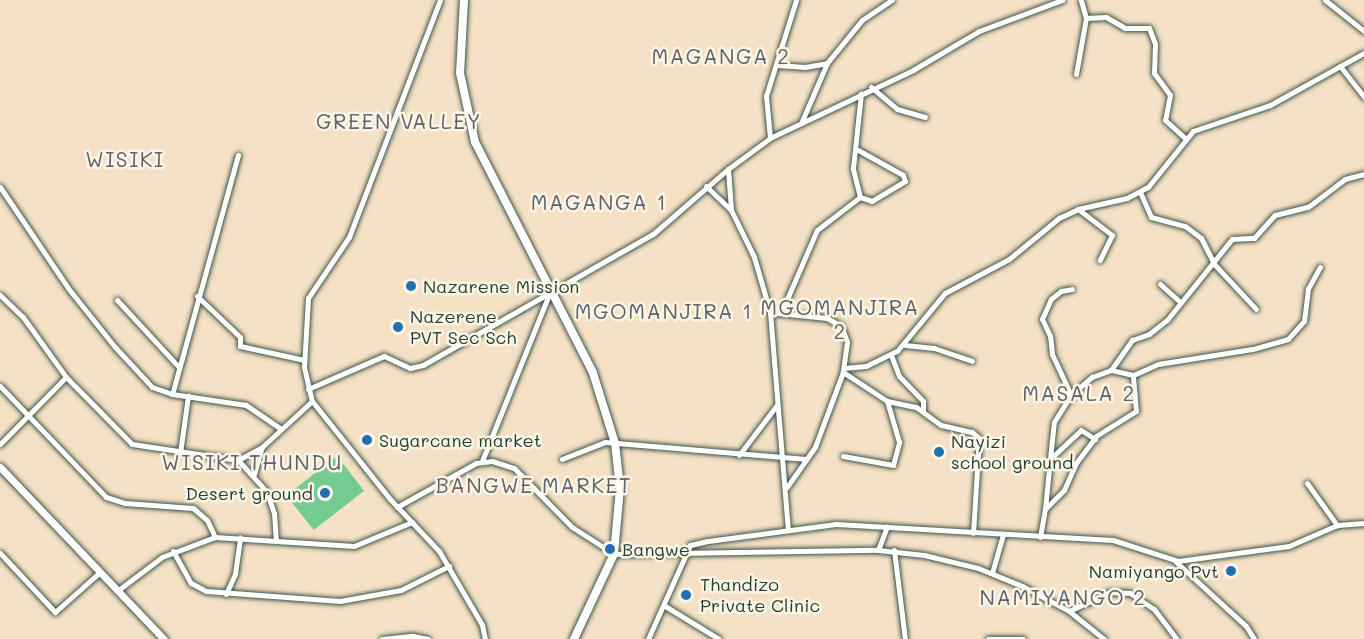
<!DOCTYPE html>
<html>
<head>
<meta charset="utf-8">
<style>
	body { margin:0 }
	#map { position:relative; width:1364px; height:639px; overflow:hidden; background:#f5e1c5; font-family:Mali,sans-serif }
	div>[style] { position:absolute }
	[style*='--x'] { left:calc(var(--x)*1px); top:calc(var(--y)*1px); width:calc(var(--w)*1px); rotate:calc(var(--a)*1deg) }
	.green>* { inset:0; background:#73cb91; transform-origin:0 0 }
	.roads { filter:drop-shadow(0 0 2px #3f564a) drop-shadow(0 0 2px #3f564a) }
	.minor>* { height:5px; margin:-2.5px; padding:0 2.5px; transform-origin:2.5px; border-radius:2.5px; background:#fff }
	.tertiary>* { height:7px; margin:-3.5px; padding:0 3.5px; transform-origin:3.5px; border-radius:3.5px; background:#fff }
	.primary>* { height:8px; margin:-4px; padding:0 4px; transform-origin:4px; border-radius:4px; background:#fff }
	.dots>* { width:16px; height:16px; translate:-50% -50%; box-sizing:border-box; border:3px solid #fcf5e5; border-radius:50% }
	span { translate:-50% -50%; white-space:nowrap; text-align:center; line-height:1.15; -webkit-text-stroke:5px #fcf5e5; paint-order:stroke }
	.poi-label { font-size:18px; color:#1f3d34 }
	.left { translate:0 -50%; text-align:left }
	.right { translate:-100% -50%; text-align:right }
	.quarter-label { font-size:21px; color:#5e626b; letter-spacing:1.5px }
</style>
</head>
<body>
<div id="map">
	<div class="green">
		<div style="left:337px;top:456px;width:44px;height:64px;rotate:52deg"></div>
	</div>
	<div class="roads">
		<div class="minor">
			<div style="--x:440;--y:0;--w:254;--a:111"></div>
			<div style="--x:349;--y:237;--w:73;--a:123.9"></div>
			<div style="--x:308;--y:298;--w:69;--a:93.3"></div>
			<div style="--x:304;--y:367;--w:35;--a:77"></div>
			<div style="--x:312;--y:401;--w:125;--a:51.5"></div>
			<div style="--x:390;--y:499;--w:71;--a:46.7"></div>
			<div style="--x:439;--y:551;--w:86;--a:59.8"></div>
			<div style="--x:482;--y:625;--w:14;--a:78"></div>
			<div style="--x:1325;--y:0;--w:50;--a:38.5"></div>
			<div style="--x:1086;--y:18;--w:20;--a:-3"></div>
			<div style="--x:1106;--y:17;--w:22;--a:30"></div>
			<div style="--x:1125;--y:28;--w:24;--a:0"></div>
			<div style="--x:1149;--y:28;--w:17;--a:69"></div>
			<div style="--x:1155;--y:44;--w:29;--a:92"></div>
			<div style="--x:1154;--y:73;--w:27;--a:54"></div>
			<div style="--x:1170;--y:95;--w:25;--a:101"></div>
			<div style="--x:1165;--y:120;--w:27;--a:42"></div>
			<div style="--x:777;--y:65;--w:28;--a:4"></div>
			<div style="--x:805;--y:67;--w:22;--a:-10"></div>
			<div style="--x:1340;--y:66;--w:39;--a:52"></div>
			<div style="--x:1076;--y:74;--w:57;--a:-79.9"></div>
			<div style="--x:1086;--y:18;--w:19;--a:-106"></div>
			<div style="--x:871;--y:87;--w:34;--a:40"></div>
			<div style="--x:897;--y:109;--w:29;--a:16"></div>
			<div style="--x:802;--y:121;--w:63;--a:-66.7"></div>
			<div style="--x:827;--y:63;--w:55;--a:-50.9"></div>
			<div style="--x:862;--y:20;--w:36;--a:-34"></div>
			<div style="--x:770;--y:138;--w:42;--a:-95.4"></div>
			<div style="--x:766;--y:96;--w:101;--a:-72.6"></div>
			<div style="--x:858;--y:150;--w:51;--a:29.1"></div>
			<div style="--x:903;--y:175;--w:6;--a:72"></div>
			<div style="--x:905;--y:181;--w:39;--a:149"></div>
			<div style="--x:872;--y:201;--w:13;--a:-162"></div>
			<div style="--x:860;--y:197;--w:30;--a:-104"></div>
			<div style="--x:853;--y:168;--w:75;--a:-83.9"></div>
			<div style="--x:238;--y:155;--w:248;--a:105.4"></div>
			<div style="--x:172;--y:394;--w:75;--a:8.5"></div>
			<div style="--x:246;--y:405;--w:42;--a:34.4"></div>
			<div style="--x:728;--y:169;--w:41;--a:85.8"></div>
			<div style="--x:706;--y:186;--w:35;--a:44"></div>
			<div style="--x:731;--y:210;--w:52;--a:63.9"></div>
			<div style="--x:754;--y:257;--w:57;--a:73.8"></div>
			<div style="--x:770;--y:312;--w:218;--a:85.3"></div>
			<div style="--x:0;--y:187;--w:122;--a:56"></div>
			<div style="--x:68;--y:288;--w:75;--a:51.5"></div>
			<div style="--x:115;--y:347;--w:54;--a:47.2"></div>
			<div style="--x:152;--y:387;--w:21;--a:19"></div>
			<div style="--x:1140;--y:192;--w:27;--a:66"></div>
			<div style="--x:1151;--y:217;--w:35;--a:15"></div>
			<div style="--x:1185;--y:226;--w:20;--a:37"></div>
			<div style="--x:1201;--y:238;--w:30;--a:63"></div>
			<div style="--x:1215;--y:265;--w:60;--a:47"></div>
			<div style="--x:1078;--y:209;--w:43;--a:37.4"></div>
			<div style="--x:1112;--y:235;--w:28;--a:116"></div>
			<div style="--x:1320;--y:267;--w:25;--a:119"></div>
			<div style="--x:1308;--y:289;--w:32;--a:97"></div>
			<div style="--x:1304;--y:321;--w:24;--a:132"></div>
			<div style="--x:1288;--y:339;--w:37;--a:164"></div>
			<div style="--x:1252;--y:349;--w:95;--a:170.9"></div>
			<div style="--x:1158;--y:364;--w:27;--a:156"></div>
			<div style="--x:1133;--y:375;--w:23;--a:-167"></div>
			<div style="--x:1111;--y:370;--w:37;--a:-55"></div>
			<div style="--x:1132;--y:340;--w:18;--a:-19"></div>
			<div style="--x:1149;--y:334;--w:23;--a:-38"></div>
			<div style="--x:1167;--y:320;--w:104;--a:-51.3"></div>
			<div style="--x:1232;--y:239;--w:22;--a:-3"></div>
			<div style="--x:1254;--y:238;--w:31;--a:-48"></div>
			<div style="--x:1275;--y:215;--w:34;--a:-14"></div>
			<div style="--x:1308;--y:207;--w:46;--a:-37.1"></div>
			<div style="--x:1345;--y:179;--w:20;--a:-15"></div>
			<div style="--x:1160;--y:284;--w:25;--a:42"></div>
			<div style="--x:0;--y:295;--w:32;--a:44"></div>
			<div style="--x:23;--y:317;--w:74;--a:54.4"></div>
			<div style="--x:66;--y:377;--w:94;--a:45.4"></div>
			<div style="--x:132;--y:444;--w:107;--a:8.6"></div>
			<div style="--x:238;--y:460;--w:27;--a:-28"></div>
			<div style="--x:262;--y:447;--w:68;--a:-42.6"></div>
			<div style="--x:197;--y:296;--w:59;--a:43.6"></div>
			<div style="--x:240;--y:337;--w:9;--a:90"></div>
			<div style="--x:240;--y:346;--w:66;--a:12.3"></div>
			<div style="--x:117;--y:300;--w:90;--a:47.3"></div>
			<div style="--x:770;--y:312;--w:57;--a:6"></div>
			<div style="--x:827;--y:318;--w:16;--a:30"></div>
			<div style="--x:841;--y:326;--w:17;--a:69"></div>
			<div style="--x:847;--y:342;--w:30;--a:98"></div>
			<div style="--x:843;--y:372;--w:80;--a:110.5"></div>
			<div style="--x:815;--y:447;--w:49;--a:125"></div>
			<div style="--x:781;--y:313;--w:90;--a:-66.6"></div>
			<div style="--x:817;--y:230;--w:54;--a:-37.5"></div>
			<div style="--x:905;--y:345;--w:29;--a:6"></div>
			<div style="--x:934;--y:348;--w:40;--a:18.9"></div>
			<div style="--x:891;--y:355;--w:22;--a:69"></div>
			<div style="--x:899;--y:376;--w:35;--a:46"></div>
			<div style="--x:923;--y:401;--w:9;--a:90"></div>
			<div style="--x:844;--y:368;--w:22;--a:-5"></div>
			<div style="--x:866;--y:366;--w:34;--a:-26"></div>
			<div style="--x:897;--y:351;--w:75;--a:-50.4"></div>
			<div style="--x:945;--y:293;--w:72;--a:-28"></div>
			<div style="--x:1009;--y:259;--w:65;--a:-39.4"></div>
			<div style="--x:1059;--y:218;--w:21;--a:-25"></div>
			<div style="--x:1078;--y:209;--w:50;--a:-12.7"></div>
			<div style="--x:1127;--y:198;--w:24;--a:-28"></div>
			<div style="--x:1148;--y:187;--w:72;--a:-51.2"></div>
			<div style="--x:1193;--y:131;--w:81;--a:-18.7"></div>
			<div style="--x:1270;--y:105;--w:107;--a:-29"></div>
			<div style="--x:0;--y:386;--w:153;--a:46.3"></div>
			<div style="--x:106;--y:497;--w:20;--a:18"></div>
			<div style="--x:125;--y:503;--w:68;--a:4.2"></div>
			<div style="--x:193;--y:508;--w:18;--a:41"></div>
			<div style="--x:207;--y:520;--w:19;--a:65"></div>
			<div style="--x:308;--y:389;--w:83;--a:-23.5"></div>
			<div style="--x:384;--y:356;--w:29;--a:25"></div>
			<div style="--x:410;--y:368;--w:13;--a:-13"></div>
			<div style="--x:423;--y:365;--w:265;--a:-29.7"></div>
			<div style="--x:653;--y:234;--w:99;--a:-40.9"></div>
			<div style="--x:728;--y:169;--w:52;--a:-36.4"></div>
			<div style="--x:770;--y:138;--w:158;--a:-25.4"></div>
			<div style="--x:913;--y:70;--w:77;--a:-30.6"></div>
			<div style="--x:979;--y:31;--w:89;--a:-20.5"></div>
			<div style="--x:1071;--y:395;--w:45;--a:-114.9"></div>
			<div style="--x:1052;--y:354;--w:18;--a:-96"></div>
			<div style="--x:1050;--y:336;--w:19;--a:-115"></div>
			<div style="--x:1042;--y:319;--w:22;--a:-66"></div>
			<div style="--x:1051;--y:299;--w:13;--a:-39"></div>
			<div style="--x:1061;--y:291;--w:11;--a:-10"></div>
			<div style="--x:887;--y:401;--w:30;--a:12"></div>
			<div style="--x:916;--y:407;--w:31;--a:36"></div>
			<div style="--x:941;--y:425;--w:32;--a:13"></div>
			<div style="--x:972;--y:432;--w:9;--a:41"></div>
			<div style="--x:979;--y:438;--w:95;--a:93.6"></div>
			<div style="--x:0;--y:444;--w:94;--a:-45.4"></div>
			<div style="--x:180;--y:453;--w:58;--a:-82"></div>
			<div style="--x:739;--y:455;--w:63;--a:-52.8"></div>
			<div style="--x:843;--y:456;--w:51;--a:10.2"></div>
			<div style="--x:893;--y:465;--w:24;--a:-75"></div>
			<div style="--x:899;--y:442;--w:43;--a:-106.3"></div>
			<div style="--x:887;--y:401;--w:53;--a:-146.6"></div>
			<div style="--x:562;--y:459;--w:46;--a:-21.6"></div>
			<div style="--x:605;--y:442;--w:202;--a:4.8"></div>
			<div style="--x:1050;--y:459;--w:37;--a:-84"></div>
			<div style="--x:1054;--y:422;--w:32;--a:-58"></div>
			<div style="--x:1071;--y:395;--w:28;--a:-41"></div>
			<div style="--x:1092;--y:377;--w:20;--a:-20"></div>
			<div style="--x:238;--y:460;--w:43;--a:47.8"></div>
			<div style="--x:267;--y:492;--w:22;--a:72"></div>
			<div style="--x:274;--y:513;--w:27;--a:86"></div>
			<div style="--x:482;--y:461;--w:180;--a:-68.1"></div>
			<div style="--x:254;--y:474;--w:26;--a:-74"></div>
			<div style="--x:1307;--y:483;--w:52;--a:54.5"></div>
			<div style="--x:397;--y:507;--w:90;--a:-29.1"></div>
			<div style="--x:476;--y:463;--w:16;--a:-7"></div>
			<div style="--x:492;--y:461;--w:23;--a:18"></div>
			<div style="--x:514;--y:468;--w:83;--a:45.5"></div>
			<div style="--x:572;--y:527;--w:50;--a:32.7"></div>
			<div style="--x:614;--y:554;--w:264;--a:-0.9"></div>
			<div style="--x:878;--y:550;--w:46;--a:6.2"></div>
			<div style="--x:924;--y:555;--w:56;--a:13.5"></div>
			<div style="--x:978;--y:568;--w:48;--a:22.2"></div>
			<div style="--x:1022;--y:586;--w:53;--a:28"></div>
			<div style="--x:1069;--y:611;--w:45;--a:38.7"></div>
			<div style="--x:1045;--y:509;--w:50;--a:-84.3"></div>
			<div style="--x:1050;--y:459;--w:42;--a:-43.1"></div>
			<div style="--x:1081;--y:430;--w:17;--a:33"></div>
			<div style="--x:1040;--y:537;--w:28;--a:-80"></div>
			<div style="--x:1045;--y:509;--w:27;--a:-45"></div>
			<div style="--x:1064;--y:490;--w:30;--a:-66"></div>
			<div style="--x:1076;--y:463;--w:34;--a:-53"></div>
			<div style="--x:1096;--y:436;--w:47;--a:-32"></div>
			<div style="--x:1136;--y:411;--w:36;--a:-95"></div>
			<div style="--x:878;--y:550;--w:25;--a:-69"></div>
			<div style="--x:894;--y:550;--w:90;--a:83"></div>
			<div style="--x:173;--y:551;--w:37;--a:61"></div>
			<div style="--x:191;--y:583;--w:17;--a:28"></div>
			<div style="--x:206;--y:591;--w:134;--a:4.3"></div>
			<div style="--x:340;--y:601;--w:62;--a:-10.2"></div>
			<div style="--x:401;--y:590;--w:54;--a:-26.6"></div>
			<div style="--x:0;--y:553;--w:81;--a:47"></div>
			<div style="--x:55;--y:612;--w:60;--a:-41.6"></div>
			<div style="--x:1175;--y:561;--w:96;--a:42.5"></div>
			<div style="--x:1246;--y:626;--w:15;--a:58"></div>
			<div style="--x:992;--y:573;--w:40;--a:-74"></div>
			<div style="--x:117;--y:591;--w:56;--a:-37.1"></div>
			<div style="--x:162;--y:557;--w:57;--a:-20.7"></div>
			<div style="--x:215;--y:537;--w:139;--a:3.7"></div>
			<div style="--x:354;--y:546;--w:63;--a:-22.5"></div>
			<div style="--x:226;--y:594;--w:22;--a:-66"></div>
			<div style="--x:235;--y:574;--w:37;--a:-82"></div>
			<div style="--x:665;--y:606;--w:63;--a:31.4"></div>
			<div style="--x:1069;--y:611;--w:45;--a:-24.9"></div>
			<div style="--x:1110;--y:592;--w:20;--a:3"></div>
			<div style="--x:1130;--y:593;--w:29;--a:34"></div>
			<div style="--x:1154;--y:609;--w:38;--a:53"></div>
			<div style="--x:382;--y:639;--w:31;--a:-6"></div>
			<div style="--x:413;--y:636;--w:15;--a:11"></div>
			<div style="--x:648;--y:639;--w:103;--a:-65.9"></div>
			<div style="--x:690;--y:545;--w:18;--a:-13"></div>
			<div style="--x:708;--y:541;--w:129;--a:-7.6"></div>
			<div style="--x:836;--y:524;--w:277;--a:3.3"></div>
			<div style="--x:1113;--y:540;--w:68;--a:17.9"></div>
			<div style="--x:1178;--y:561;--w:112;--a:-7.7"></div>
			<div style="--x:1289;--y:546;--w:52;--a:-23.6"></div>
			<div style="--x:1337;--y:525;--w:27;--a:-4"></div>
			<div style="--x:988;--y:639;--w:35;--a:0"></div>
		</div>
		<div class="tertiary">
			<div style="--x:0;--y:467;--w:238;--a:46.4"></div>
		</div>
		<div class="primary">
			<div style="--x:464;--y:0;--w:73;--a:93.1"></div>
			<div style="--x:460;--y:73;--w:71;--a:77.7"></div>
			<div style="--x:475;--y:142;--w:259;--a:62.9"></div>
			<div style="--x:593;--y:373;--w:73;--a:72.6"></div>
			<div style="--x:615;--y:443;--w:45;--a:83.7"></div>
			<div style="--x:620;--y:488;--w:66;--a:95.2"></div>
			<div style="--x:614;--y:554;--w:94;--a:115.2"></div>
		</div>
	</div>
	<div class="dots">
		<div style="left:411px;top:286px;background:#1f6fb2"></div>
		<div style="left:398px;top:327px;background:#1f6fb2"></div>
		<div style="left:367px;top:440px;background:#1f6fb2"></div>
		<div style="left:939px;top:452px;background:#1f6fb2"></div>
		<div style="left:325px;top:493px;background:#1f6fb2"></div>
		<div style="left:610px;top:549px;background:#1f6fb2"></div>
		<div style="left:1231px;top:571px;background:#1f6fb2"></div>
		<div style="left:686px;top:595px;background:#1f6fb2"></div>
	</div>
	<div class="poi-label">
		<span class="left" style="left:423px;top:286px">Nazarene Mission</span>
		<span class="left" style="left:410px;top:327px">Nazerene<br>PVT Sec Sch</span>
		<span class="left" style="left:379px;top:440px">Sugarcane market</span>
		<span class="left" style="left:951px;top:452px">Nayizi<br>school ground</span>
		<span class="right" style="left:313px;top:493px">Desert ground</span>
		<span class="left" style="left:622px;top:549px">Bangwe</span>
		<span class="right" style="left:1219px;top:571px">Namiyango Pvt</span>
		<span class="left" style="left:700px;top:595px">Thandizo<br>Private Clinic</span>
	</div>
	<div class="quarter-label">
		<span style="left:721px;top:56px">MAGANGA 2</span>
		<span style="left:399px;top:121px">GREEN VALLEY</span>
		<span style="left:125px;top:159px">WISIKI</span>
		<span style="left:599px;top:202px">MAGANGA 1</span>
		<span style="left:840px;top:319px">MGOMANJIRA<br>2</span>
		<span style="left:664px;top:311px">MGOMANJIRA 1</span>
		<span style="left:1079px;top:393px">MASALA 2</span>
		<span style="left:252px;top:462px">WISIKI THUNDU</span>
		<span style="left:534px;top:485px">BANGWE MARKET</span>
		<span style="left:1063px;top:597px">NAMIYANGO 2</span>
	</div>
</div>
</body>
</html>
